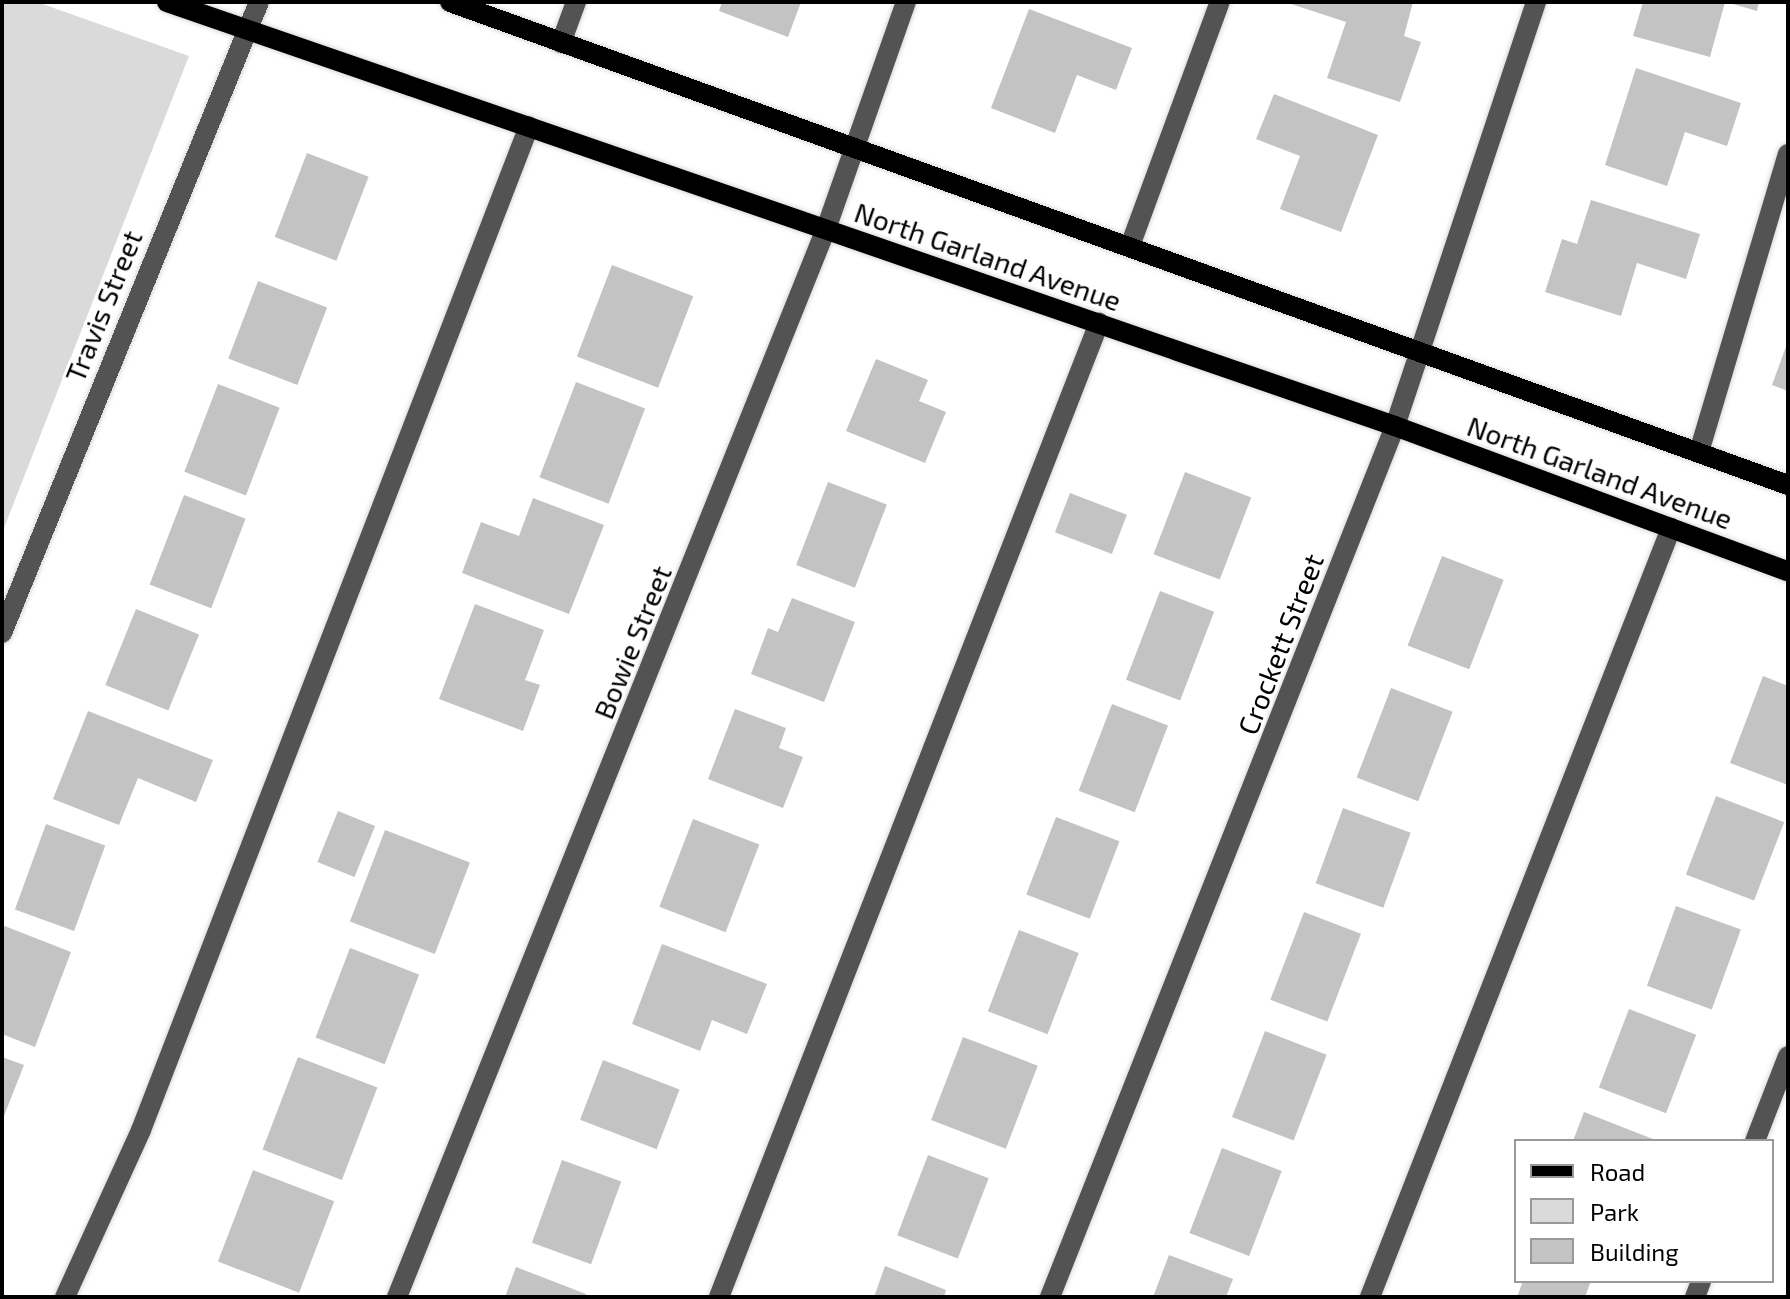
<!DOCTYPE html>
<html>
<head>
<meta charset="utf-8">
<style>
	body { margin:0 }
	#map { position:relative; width:1790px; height:1299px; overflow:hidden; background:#fff; font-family:"Exo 2",sans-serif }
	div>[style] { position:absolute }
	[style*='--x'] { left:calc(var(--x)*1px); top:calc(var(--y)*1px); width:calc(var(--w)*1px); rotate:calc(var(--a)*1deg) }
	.green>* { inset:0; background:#dadada }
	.building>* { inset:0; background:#c3c3c3; transform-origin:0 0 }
	.roads { filter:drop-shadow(0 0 2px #dbdbdb) drop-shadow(0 0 2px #dbdbdb) }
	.minor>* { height:20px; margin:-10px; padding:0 10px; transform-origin:10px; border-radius:10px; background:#535353 }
	.major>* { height:20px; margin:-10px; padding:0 10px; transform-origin:10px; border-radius:10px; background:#000 }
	span { translate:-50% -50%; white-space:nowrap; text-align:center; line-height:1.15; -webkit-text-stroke:6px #fff; paint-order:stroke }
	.street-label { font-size:28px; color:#000 }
	.frame { position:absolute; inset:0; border:4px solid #000; pointer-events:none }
	.legend { position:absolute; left:1514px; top:1139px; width:260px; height:144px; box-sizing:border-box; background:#fff; border:2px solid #999; margin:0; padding:10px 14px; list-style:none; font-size:24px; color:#000 }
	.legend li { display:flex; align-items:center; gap:16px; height:40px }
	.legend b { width:40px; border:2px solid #999 }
</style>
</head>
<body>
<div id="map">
	<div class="green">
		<div style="clip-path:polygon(2px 2px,37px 2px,189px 56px,2px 533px)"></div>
	</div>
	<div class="building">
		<div style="clip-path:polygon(722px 2px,801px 2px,788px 37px,719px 11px)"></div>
		<div style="clip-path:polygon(1413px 2px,1404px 36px,1421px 42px,1400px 102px,1327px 78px,1346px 22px,1288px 3px)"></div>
		<div style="clip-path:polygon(1643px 2px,1725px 2px,1710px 57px,1633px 36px)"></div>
		<div style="clip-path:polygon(1726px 2px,1759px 2px,1757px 11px)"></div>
		<div style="clip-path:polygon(1029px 9px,1132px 48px,1116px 90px,1077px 75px,1055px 133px,991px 108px)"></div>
		<div style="clip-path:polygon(1636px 68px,1741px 103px,1727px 146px,1685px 132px,1667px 186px,1605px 165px)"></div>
		<div style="clip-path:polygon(1274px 94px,1378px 135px,1341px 232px,1280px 209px,1300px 156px,1256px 139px)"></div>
		<div style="left:307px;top:153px;width:66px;height:90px;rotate:21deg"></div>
		<div style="clip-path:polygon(1591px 200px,1700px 234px,1686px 279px,1637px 263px,1621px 316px,1545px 292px,1562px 239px,1577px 244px)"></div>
		<div style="left:612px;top:265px;width:87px;height:98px;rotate:21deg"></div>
		<div style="left:258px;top:281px;width:74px;height:83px;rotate:21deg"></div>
		<div style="clip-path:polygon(1788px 341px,1788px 391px,1772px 385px)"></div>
		<div style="clip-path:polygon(876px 359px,928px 380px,919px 401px,946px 412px,925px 463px,846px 431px)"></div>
		<div style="left:576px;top:382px;width:74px;height:102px;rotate:21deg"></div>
		<div style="left:218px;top:384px;width:66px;height:94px;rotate:21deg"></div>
		<div style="left:1185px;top:472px;width:71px;height:88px;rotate:21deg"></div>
		<div style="left:828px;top:482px;width:63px;height:89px;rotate:21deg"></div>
		<div style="left:1070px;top:493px;width:61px;height:42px;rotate:21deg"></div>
		<div style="left:184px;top:495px;width:66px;height:96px;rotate:21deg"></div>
		<div style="clip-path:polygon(533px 498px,604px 525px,569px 614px,462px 573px,481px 522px,519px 536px)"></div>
		<div style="left:1442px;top:556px;width:66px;height:96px;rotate:21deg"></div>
		<div style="left:1160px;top:591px;width:58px;height:95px;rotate:21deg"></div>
		<div style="clip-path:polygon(792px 598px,855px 622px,824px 702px,751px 674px,768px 628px,778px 632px)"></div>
		<div style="clip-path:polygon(475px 604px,544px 630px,525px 680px,540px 685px,523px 731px,439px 699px)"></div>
		<div style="left:136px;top:609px;width:68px;height:82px;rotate:22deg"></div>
		<div style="clip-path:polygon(1763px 676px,1788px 686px,1788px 785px,1730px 763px)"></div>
		<div style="left:1391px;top:688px;width:66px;height:96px;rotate:21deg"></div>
		<div style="left:1112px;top:704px;width:60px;height:93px;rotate:21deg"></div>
		<div style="clip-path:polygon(735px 709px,786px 728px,779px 748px,803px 757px,783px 808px,708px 779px)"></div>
		<div style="clip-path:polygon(88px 711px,213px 760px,196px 802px,138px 778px,119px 825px,53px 799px)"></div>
		<div style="left:1716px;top:796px;width:73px;height:84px;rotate:21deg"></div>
		<div style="left:1343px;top:808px;width:72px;height:80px;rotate:20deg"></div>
		<div style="left:338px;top:811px;width:40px;height:55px;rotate:22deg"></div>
		<div style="left:1056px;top:817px;width:68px;height:83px;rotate:21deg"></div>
		<div style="left:693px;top:819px;width:71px;height:94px;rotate:21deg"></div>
		<div style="left:46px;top:824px;width:63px;height:91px;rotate:20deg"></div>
		<div style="left:385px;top:830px;width:91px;height:98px;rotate:21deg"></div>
		<div style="left:1676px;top:906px;width:69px;height:85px;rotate:20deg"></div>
		<div style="left:1304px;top:912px;width:61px;height:94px;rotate:21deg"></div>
		<div style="clip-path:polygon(2px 925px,71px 952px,35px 1047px,2px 1034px)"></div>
		<div style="left:1019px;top:930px;width:64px;height:87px;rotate:21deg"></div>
		<div style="clip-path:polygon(662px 944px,767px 984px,747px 1034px,712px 1020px,700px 1051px,632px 1024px)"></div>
		<div style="left:350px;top:948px;width:74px;height:96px;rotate:21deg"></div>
		<div style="left:1629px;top:1009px;width:72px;height:84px;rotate:21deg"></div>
		<div style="left:1265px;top:1031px;width:66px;height:92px;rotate:21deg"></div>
		<div style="left:963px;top:1037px;width:80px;height:89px;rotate:21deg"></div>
		<div style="clip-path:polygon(2px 1057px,24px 1065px,2px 1121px)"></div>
		<div style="left:298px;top:1057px;width:85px;height:99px;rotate:21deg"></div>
		<div style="left:603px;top:1060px;width:82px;height:64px;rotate:21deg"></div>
		<div style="clip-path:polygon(1584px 1112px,1658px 1141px,1573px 1141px)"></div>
		<div style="left:1222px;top:1148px;width:64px;height:91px;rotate:21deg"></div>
		<div style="left:928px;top:1155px;width:65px;height:86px;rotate:21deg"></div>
		<div style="left:562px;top:1160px;width:63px;height:88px;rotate:20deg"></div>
		<div style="left:253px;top:1170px;width:87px;height:98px;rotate:21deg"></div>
		<div style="clip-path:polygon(1169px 1255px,1233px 1279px,1226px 1297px,1153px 1297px)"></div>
		<div style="clip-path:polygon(885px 1266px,946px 1290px,944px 1297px,874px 1297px)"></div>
		<div style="clip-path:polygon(516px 1267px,586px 1294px,585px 1297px,505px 1297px)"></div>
		<div style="clip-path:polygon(1523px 1281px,1591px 1281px,1585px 1297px,1517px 1297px)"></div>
	</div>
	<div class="roads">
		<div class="minor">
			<div style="--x:561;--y:43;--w:44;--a:-69.9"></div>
			<div style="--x:1130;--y:246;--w:260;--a:-69.8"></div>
			<div style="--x:1699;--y:452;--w:311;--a:-73.4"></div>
			<div style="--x:2;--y:633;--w:681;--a:-67.84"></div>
			<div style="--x:1755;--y:1141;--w:91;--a:-68.8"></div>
			<div style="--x:65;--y:1297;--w:183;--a:-65.5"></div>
			<div style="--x:141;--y:1130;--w:1076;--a:-68.87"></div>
			<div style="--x:397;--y:1297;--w:1151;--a:-68.12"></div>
			<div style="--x:826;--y:229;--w:241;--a:-70.6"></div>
			<div style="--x:719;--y:1297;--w:1046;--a:-68.69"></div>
			<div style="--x:1050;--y:1297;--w:937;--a:-68.39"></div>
			<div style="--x:1395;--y:426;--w:447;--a:-71.6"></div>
			<div style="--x:1370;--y:1297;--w:826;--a:-68.62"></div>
			<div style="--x:1695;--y:1297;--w:17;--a:-69"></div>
		</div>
		<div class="major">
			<div style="--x:167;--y:2;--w:1299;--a:19.05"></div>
			<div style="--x:1395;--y:426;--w:419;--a:20.3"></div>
			<div style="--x:450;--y:2;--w:1423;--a:19.85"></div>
		</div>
	</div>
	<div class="street-label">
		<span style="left:988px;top:256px;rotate:19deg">North Garland Avenue</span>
		<span style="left:103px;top:306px;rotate:-68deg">Travis Street</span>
		<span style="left:1600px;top:472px;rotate:20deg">North Garland Avenue</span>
		<span style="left:632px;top:642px;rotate:-68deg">Bowie Street</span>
		<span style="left:1280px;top:644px;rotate:-69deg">Crockett Street</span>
	</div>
	<div class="frame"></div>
	<ul class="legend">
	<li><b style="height:10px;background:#000"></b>Road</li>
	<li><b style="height:22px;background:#dadada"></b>Park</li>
	<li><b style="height:22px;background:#c3c3c3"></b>Building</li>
	</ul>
</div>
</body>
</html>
